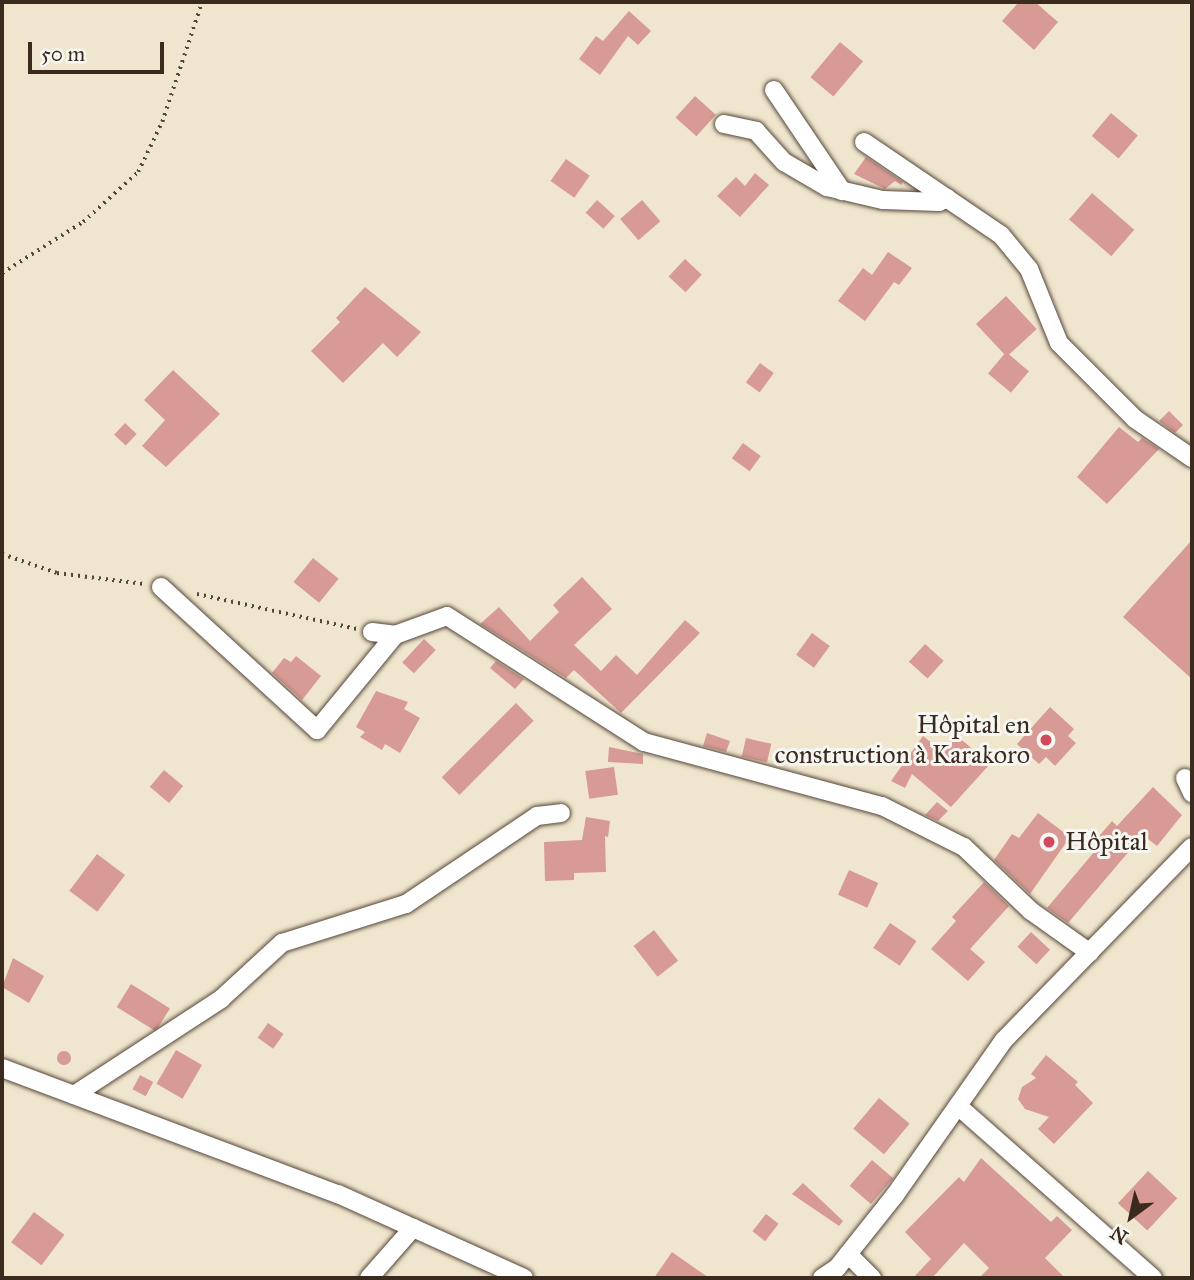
<!DOCTYPE html>
<html>
<head>
<meta charset="utf-8">
<style>
	body { margin:0 }
	#map { position:relative; width:1194px; height:1280px; overflow:hidden; background:#f0e6ce; font-family:"IM FELL Great Primer",serif }
	div>[style] { position:absolute }
	[style*='--x'] { left:calc(var(--x)*1px); top:calc(var(--y)*1px); width:calc(var(--w)*1px); rotate:calc(var(--a)*1deg) }
	.building>* { inset:0; background:#d79a95; transform-origin:0 0 }
	.round { border-radius:50% }
	.path>* { height:3.5px; margin-top:-1.75px; transform-origin:0; background:repeating-linear-gradient(90deg,#564638 0 2px,transparent 0 7px) }
	.roads { filter:drop-shadow(0 0 2px #564638) drop-shadow(0 0 2px #564638) }
	.minor>* { height:18px; margin:-9px; padding:0 9px; transform-origin:9px; border-radius:9px; background:#fff }
	.dots>* { width:19px; height:19px; translate:-50% -50%; box-sizing:border-box; border:4px solid #f6f6f2; border-radius:50% }
	span { translate:-50% -50%; white-space:nowrap; text-align:center; line-height:1.15; -webkit-text-stroke:6px #f6f6f2; paint-order:stroke }
	.poi-label { font-size:26px; color:#3b2a1e }
	.right { translate:-100% -50%; text-align:right }
	.left { translate:0 -50%; text-align:left }
	.frame { position:absolute; inset:0; border:4px solid #3b2a1e; pointer-events:none }
	.north { position:absolute; left:1096px; top:1182px; width:70px; height:70px; -webkit-text-stroke:5px #f6f6f2; paint-order:stroke; rotate:213deg; font-size:19px; font-weight:700; line-height:28px; text-align:center; color:#3b2a1e }
	.north::after { content:''; display:block; margin:auto; width:24px; height:32px; background:#3b2a1e; clip-path:polygon(50% 0,100% 100%,50% 72%,0 100%) }
	.scale { position:absolute; left:28px; top:42px; width:136px; height:32px; box-sizing:border-box; border:4px solid #3b2a1e; border-top:0; padding-left:9px; font-size:21px; line-height:24px; white-space:nowrap; color:#3b2a1e; -webkit-text-stroke:5px #f6f6f2; paint-order:stroke }
</style>
</head>
<body>
<div id="map">
	<div class="building">
		<div style="clip-path:polygon(1019px 2px,1035px 2px,1058px 22px,1034px 50px,1002px 21px)"></div>
		<div style="clip-path:polygon(629px 11px,651px 31px,638px 45px,628px 36px,600px 75px,579px 59px,596px 36px,603px 41px)"></div>
		<div style="left:840px;top:42px;width:30px;height:46px;rotate:40deg"></div>
		<div style="left:695px;top:96px;width:28px;height:29px;rotate:42deg"></div>
		<div style="left:1111px;top:113px;width:35px;height:30px;rotate:40deg"></div>
		<div style="clip-path:polygon(866px 157px,903px 182px,901px 185px,895px 181px,885px 189px,854px 174px)"></div>
		<div style="left:566px;top:159px;width:29px;height:27px;rotate:35deg"></div>
		<div style="clip-path:polygon(755px 173px,769px 185px,740px 217px,717px 196px,736px 177px,745px 186px)"></div>
		<div style="left:1092px;top:193px;width:56px;height:35px;rotate:41deg"></div>
		<div style="left:597px;top:200px;width:24px;height:17px;rotate:42deg"></div>
		<div style="left:642px;top:200px;width:28px;height:29px;rotate:49deg"></div>
		<div style="clip-path:polygon(888px 252px,912px 268px,899px 285px,894px 282px,865px 321px,838px 301px,863px 268px,872px 275px)"></div>
		<div style="left:685px;top:259px;width:23px;height:24px;rotate:43deg"></div>
		<div style="clip-path:polygon(365px 287px,421px 332px,397px 357px,383px 343px,343px 383px,311px 351px,340px 322px,336px 318px)"></div>
		<div style="left:1006px;top:296px;width:45px;height:41px;rotate:47deg"></div>
		<div style="left:1006px;top:352px;width:30px;height:28px;rotate:40deg"></div>
		<div style="left:760px;top:363px;width:17px;height:24px;rotate:36deg"></div>
		<div style="clip-path:polygon(173px 370px,220px 414px,166px 467px,142px 446px,165px 420px,144px 400px)"></div>
		<div style="clip-path:polygon(1169px 411px,1183px 425px,1175px 433px,1159px 421px)"></div>
		<div style="left:125px;top:423px;width:16px;height:16px;rotate:43deg"></div>
		<div style="clip-path:polygon(1119px 427px,1138px 442px,1142px 438px,1159px 449px,1107px 504px,1077px 477px)"></div>
		<div style="left:743px;top:443px;width:22px;height:19px;rotate:36deg"></div>
		<div style="clip-path:polygon(1192px 540px,1192px 679px,1123px 617px)"></div>
		<div style="left:313px;top:558px;width:33px;height:31px;rotate:39deg"></div>
		<div style="clip-path:polygon(582px 577px,612px 609px,574px 645px,601px 671px,616px 655px,637px 675px,685px 620px,700px 633px,621px 713px,574px 670px,566px 678px,480px 624px,499px 607px,530px 641px,559px 612px,553px 605px)"></div>
		<div style="left:812px;top:633px;width:22px;height:27px;rotate:36deg"></div>
		<div style="left:424px;top:639px;width:16px;height:32px;rotate:43deg"></div>
		<div style="left:925px;top:644px;width:25px;height:24px;rotate:42deg"></div>
		<div style="clip-path:polygon(296px 656px,321px 676px,302px 700px,272px 673px,284px 658px,291px 662px)"></div>
		<div style="clip-path:polygon(496px 661px,524px 679px,515px 689px,490px 668px)"></div>
		<div style="clip-path:polygon(376px 691px,408px 702px,404px 709px,420px 718px,400px 753px,385px 744px,382px 750px,360px 737px,365px 732px,356px 727px)"></div>
		<div style="left:516px;top:703px;width:25px;height:105px;rotate:45deg"></div>
		<div style="clip-path:polygon(1050px 707px,1074px 729px,1068px 736px,1076px 743px,1055px 766px,1046px 757px,1039px 764px,1017px 744px)"></div>
		<div style="clip-path:polygon(707px 733px,730px 741px,726px 752px,703px 746px)"></div>
		<div style="clip-path:polygon(956px 735px,990px 764px,951px 807px,912px 774px,905px 788px,891px 781px,923px 736px,942px 751px)"></div>
		<div style="left:746px;top:738px;width:26px;height:19px;rotate:13deg"></div>
		<div style="clip-path:polygon(609px 747px,643px 754px,643px 764px,608px 762px)"></div>
		<div style="left:614px;top:767px;width:28px;height:29px;rotate:82deg"></div>
		<div style="left:164px;top:770px;width:25px;height:22px;rotate:40deg"></div>
		<div style="clip-path:polygon(1153px 787px,1182px 815px,1157px 846px,1143px 835px,1068px 923px,1047px 908px,1100px 845px,1095px 841px,1112px 821px,1117px 826px)"></div>
		<div style="clip-path:polygon(937px 802px,948px 811px,938px 821px,925px 815px)"></div>
		<div style="clip-path:polygon(1038px 813px,1070px 837px,1030px 894px,994px 860px,1012px 834px,1019px 838px)"></div>
		<div style="clip-path:polygon(586px 817px,610px 821px,608px 837px,605px 836px,606px 872px,574px 873px,574px 880px,545px 881px,544px 842px,582px 840px)"></div>
		<div style="left:97px;top:854px;width:35px;height:46px;rotate:37deg"></div>
		<div style="left:849px;top:870px;width:32px;height:27px;rotate:24deg"></div>
		<div style="clip-path:polygon(984px 882px,1009px 906px,970px 949px,985px 962px,968px 981px,931px 949px,956px 921px,952px 917px)"></div>
		<div style="left:890px;top:923px;width:32px;height:30px;rotate:34deg"></div>
		<div style="left:654px;top:930px;width:39px;height:26px;rotate:52deg"></div>
		<div style="left:1031px;top:932px;width:26px;height:20px;rotate:43deg"></div>
		<div style="clip-path:polygon(13px 958px,44px 976px,29px 1003px,2px 987px)"></div>
		<div style="left:131px;top:984px;width:46px;height:27px;rotate:32deg"></div>
		<div style="left:268px;top:1023px;width:19px;height:18px;rotate:35deg"></div>
		<div style="left:176px;top:1050px;width:30px;height:39px;rotate:30deg"></div>
		<div class="round" style="left:57px;top:1051px;width:14px;height:14px"></div>
		<div style="clip-path:polygon(1046px 1055px,1078px 1082px,1075px 1085px,1093px 1103px,1054px 1144px,1038px 1129px,1049px 1117px,1025px 1109px,1018px 1099px,1022px 1087px,1036px 1078px,1031px 1074px)"></div>
		<div style="left:140px;top:1075px;width:15px;height:16px;rotate:28deg"></div>
		<div style="left:879px;top:1098px;width:40px;height:40px;rotate:40deg"></div>
		<div style="clip-path:polygon(981px 1158px,1051px 1222px,1057px 1216px,1072px 1230px,1045px 1258px,1065px 1278px,979px 1278px,989px 1268px,964px 1243px,932px 1278px,913px 1278px,931px 1259px,905px 1232px,959px 1177px,964px 1182px)"></div>
		<div style="left:872px;top:1160px;width:28px;height:34px;rotate:41deg"></div>
		<div style="left:1148px;top:1171px;width:40px;height:44px;rotate:43deg"></div>
		<div style="clip-path:polygon(803px 1183px,843px 1221px,839px 1226px,792px 1194px)"></div>
		<div style="left:34px;top:1212px;width:38px;height:38px;rotate:37deg"></div>
		<div style="left:766px;top:1214px;width:16px;height:22px;rotate:38deg"></div>
		<div style="clip-path:polygon(672px 1252px,709px 1278px,654px 1278px)"></div>
	</div>
	<div class="path">
		<div style="--x:2;--y:273;--w:96;--a:-32.2"></div>
		<div style="--x:83;--y:222;--w:74;--a:-42.3"></div>
		<div style="--x:138;--y:172;--w:55;--a:-64.4"></div>
		<div style="--x:162;--y:122;--w:126;--a:-71.6"></div>
		<div style="--x:2;--y:554;--w:58;--a:19.1"></div>
		<div style="--x:57;--y:573;--w:88;--a:7.2"></div>
		<div style="--x:197;--y:594;--w:164;--a:12.3"></div>
	</div>
	<div class="roads">
		<div class="minor">
			<div style="--x:774;--y:90;--w:122;--a:56"></div>
			<div style="--x:724;--y:124;--w:33;--a:12"></div>
			<div style="--x:756;--y:131;--w:42;--a:47.9"></div>
			<div style="--x:784;--y:162;--w:50;--a:30.2"></div>
			<div style="--x:827;--y:187;--w:57;--a:13.1"></div>
			<div style="--x:883;--y:200;--w:56;--a:2"></div>
			<div style="--x:939;--y:202;--w:9;--a:-27"></div>
			<div style="--x:864;--y:142;--w:166;--a:34.2"></div>
			<div style="--x:1001;--y:235;--w:44;--a:50.5"></div>
			<div style="--x:1029;--y:269;--w:80;--a:67.9"></div>
			<div style="--x:1059;--y:343;--w:107;--a:45"></div>
			<div style="--x:1135;--y:419;--w:69;--a:34.4"></div>
			<div style="--x:161;--y:587;--w:212;--a:42.5"></div>
			<div style="--x:317;--y:730;--w:123;--a:-50.6"></div>
			<div style="--x:372;--y:632;--w:23;--a:7"></div>
			<div style="--x:395;--y:635;--w:55;--a:-20.1"></div>
			<div style="--x:447;--y:616;--w:234;--a:32.6"></div>
			<div style="--x:644;--y:742;--w:246;--a:15.1"></div>
			<div style="--x:882;--y:806;--w:92;--a:26.6"></div>
			<div style="--x:964;--y:847;--w:93;--a:43.7"></div>
			<div style="--x:1031;--y:911;--w:72;--a:35.4"></div>
			<div style="--x:1185;--y:778;--w:17;--a:65"></div>
			<div style="--x:2;--y:1068;--w:359;--a:20.6"></div>
			<div style="--x:338;--y:1194;--w:204;--a:24.3"></div>
			<div style="--x:74;--y:1095;--w:176;--a:-33.1"></div>
			<div style="--x:221;--y:999;--w:83;--a:-42.6"></div>
			<div style="--x:282;--y:943;--w:130;--a:-17.5"></div>
			<div style="--x:406;--y:904;--w:158;--a:-33.9"></div>
			<div style="--x:537;--y:816;--w:24;--a:-7"></div>
			<div style="--x:958;--y:1106;--w:260;--a:41.4"></div>
			<div style="--x:848;--y:1254;--w:34;--a:45"></div>
			<div style="--x:369;--y:1278;--w:67;--a:-48.7"></div>
			<div style="--x:822;--y:1278;--w:18;--a:-34"></div>
			<div style="--x:837;--y:1268;--w:93;--a:-51.5"></div>
			<div style="--x:895;--y:1195;--w:189;--a:-54.9"></div>
			<div style="--x:1004;--y:1040;--w:269;--a:-45.8"></div>
		</div>
	</div>
	<div class="dots">
		<div style="left:1046px;top:740px;background:#d1495b"></div>
		<div style="left:1049px;top:842px;background:#d1495b"></div>
	</div>
	<div class="poi-label">
		<span class="right" style="left:1030px;top:740px">Hôpital en<br>construction à Karakoro</span>
		<span class="left" style="left:1065px;top:842px">Hôpital</span>
	</div>
	<div class="frame"></div>
	<div class="north">N</div>
	<div class="scale">50 m</div>
</div>
</body>
</html>
